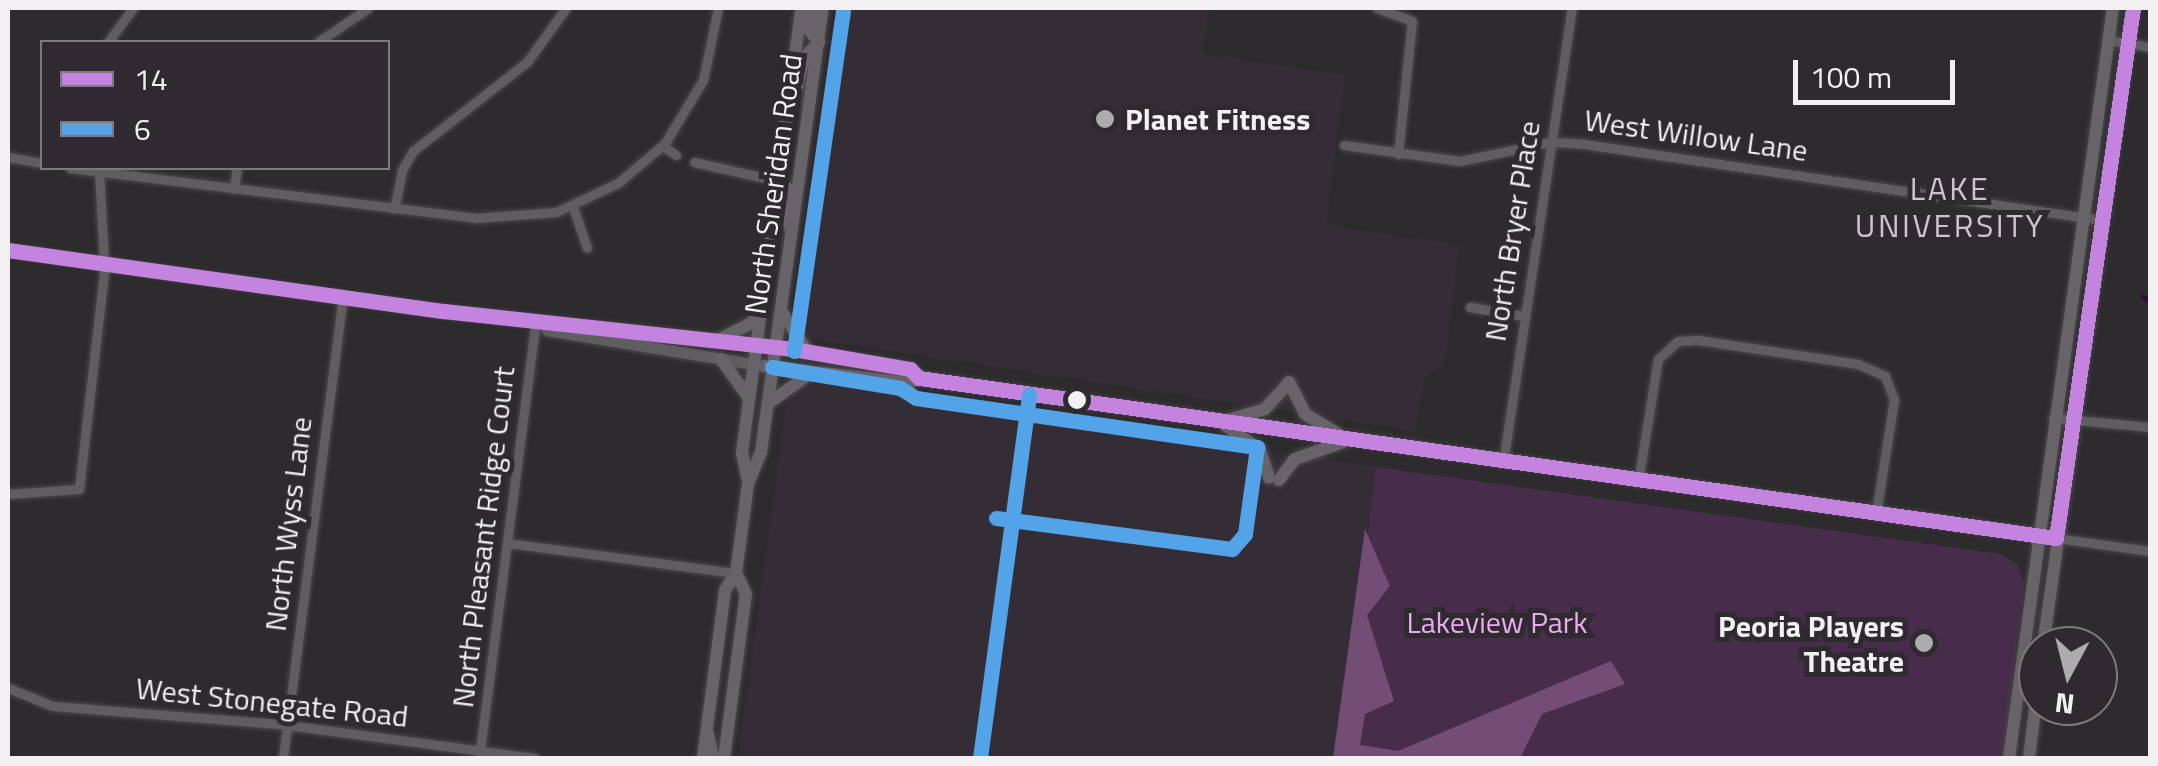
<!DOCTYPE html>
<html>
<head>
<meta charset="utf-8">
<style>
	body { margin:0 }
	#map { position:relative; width:2158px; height:766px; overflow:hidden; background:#2d2b2e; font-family:"Titillium Web",sans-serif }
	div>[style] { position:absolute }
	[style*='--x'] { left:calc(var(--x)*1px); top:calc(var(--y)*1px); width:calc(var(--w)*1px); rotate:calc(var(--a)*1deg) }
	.built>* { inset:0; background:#352d36 }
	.green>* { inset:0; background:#482c4b }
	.forest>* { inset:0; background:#734d76 }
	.stream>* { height:4px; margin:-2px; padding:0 2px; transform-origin:2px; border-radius:2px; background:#2f0a33 }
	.roads { filter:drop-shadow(0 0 2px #4a484a) drop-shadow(0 0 2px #4a484a) }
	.minor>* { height:9px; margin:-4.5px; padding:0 4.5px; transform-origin:4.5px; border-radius:4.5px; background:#5f5d5f }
	.tertiary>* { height:11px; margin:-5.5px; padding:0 5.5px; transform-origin:5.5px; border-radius:5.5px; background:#5f5d5f }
	.secondary>* { height:12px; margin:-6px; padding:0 6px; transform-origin:6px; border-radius:6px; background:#686369 }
	.bus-1>* { height:15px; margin:-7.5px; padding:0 7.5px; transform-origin:7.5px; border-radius:7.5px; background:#c483df }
	.bus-2>* { height:15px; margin:-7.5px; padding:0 7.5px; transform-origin:7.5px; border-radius:7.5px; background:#53a3e8 }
	.dots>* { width:28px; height:28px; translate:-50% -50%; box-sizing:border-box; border:5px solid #2e2a2f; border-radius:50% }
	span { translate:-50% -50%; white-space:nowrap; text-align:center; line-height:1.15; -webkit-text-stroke:10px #2e2a2f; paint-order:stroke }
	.poi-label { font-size:30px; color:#f3f0f3; font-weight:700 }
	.left { translate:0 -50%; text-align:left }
	.right { translate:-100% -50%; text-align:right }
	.street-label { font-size:30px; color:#f3f0f3 }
	.park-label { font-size:30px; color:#ebaaf0 }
	.neighbourhood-label { font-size:32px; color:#cbc5cc; letter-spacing:2.5px }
	.frame { position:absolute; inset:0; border:10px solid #f3f0f3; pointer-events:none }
	.legend { position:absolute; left:40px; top:40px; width:350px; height:130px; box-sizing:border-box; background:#2e2a2f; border:2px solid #7d797d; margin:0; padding:12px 18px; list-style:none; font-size:30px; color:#f3f0f3 }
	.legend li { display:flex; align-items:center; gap:20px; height:50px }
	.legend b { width:50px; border:2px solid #7d797d }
	.north { position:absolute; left:2018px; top:626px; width:100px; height:100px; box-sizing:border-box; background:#2e2a2f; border:2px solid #7d797d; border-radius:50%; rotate:187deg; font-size:28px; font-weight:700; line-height:40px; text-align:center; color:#f3f0f3 }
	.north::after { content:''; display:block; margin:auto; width:35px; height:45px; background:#aeabae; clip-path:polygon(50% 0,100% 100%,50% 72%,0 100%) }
	.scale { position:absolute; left:1793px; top:60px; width:162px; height:45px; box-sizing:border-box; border:5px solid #f3f0f3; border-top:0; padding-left:12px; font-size:30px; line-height:35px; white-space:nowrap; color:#f3f0f3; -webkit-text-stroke:8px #2e2a2f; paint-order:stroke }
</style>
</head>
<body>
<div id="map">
	<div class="built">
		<div style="clip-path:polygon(835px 8px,1209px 8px,1203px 54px,1345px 75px,1326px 225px,1459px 245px,1445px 365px,1424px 378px,1415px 431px,806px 338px,796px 322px,795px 300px)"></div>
		<div style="clip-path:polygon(790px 377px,1376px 467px,1340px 758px,738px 758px)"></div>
	</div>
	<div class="green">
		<div style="clip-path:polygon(1376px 467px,2000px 554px,2017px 564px,2024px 583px,2002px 758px,1340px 758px)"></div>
	</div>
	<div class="forest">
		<div style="clip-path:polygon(1365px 529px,1390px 586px,1367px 615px,1394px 701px,1365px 714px,1360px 745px,1398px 751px,1611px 661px,1625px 684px,1542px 714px,1520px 758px,1333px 758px)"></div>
	</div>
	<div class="stream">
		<div style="--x:2143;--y:297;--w:8;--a:30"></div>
	</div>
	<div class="roads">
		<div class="minor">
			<div style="--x:1377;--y:8;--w:37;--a:20"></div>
			<div style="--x:1412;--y:21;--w:134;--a:96"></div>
			<div style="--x:2108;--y:40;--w:43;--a:9.5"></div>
			<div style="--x:108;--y:42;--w:42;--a:-53.7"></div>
			<div style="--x:318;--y:42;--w:60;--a:-34.2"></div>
			<div style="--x:1344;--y:145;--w:117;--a:7.9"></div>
			<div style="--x:1460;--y:161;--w:92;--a:-11.9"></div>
			<div style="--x:1550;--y:142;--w:34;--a:3"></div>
			<div style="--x:1584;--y:144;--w:523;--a:8.36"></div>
			<div style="--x:663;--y:146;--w:16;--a:35"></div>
			<div style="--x:8;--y:157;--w:35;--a:10"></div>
			<div style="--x:694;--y:162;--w:86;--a:12.7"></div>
			<div style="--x:70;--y:168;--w:409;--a:7"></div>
			<div style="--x:476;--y:218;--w:80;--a:-4.3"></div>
			<div style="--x:556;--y:212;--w:68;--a:-25.1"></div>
			<div style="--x:618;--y:183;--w:62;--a:-40.4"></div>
			<div style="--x:665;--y:143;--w:74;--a:-58.9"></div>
			<div style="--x:703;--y:80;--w:74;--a:-78.2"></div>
			<div style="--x:99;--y:170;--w:93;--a:86.9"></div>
			<div style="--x:234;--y:189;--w:21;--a:-82"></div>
			<div style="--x:573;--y:207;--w:43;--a:71.1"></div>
			<div style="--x:394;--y:209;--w:40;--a:-78"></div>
			<div style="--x:402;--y:170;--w:22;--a:-60"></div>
			<div style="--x:413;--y:151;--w:145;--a:-38"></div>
			<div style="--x:527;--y:62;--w:67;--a:-54.2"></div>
			<div style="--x:1470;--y:307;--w:55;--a:9.5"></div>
			<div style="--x:2053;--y:418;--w:97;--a:5.3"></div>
			<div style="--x:1503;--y:463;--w:460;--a:-81.4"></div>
			<div style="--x:1638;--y:482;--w:125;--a:-80.8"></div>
			<div style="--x:1658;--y:359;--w:27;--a:-42"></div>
			<div style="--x:1678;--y:341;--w:20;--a:-3"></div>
			<div style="--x:1698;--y:340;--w:162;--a:8.5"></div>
			<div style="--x:1858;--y:364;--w:30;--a:24"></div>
			<div style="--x:1885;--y:376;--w:26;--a:69"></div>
			<div style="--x:1894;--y:400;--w:115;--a:99"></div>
			<div style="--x:8;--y:494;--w:71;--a:-4"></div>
			<div style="--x:79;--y:489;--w:227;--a:-83.4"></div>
			<div style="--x:2056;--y:538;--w:95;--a:7.9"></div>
			<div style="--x:507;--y:543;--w:231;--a:7.5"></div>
			<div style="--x:8;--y:688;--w:48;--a:21.8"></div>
			<div style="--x:53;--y:706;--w:235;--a:4.6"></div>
			<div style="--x:287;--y:725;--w:250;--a:7.6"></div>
			<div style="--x:283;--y:758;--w:465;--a:-82.6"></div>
			<div style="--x:479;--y:758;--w:440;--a:-82.6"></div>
		</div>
		<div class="tertiary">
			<div style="--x:8;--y:250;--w:440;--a:8"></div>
			<div style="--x:444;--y:311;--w:314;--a:6"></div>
			<div style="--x:547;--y:330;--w:209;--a:9.4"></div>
		</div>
		<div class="secondary">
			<div style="--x:793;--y:104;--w:47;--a:-76.6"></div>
			<div style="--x:804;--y:58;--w:22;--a:-47"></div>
			<div style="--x:819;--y:42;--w:16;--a:-130"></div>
			<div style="--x:809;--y:30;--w:22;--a:-85"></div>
			<div style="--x:778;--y:181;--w:11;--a:38"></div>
			<div style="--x:787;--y:188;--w:39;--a:86"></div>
			<div style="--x:782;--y:312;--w:45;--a:57.7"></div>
			<div style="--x:720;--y:339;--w:36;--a:-27"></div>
			<div style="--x:752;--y:323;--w:11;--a:-63"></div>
			<div style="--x:756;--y:344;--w:156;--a:9.2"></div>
			<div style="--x:910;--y:369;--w:13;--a:45"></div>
			<div style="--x:919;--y:378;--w:1148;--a:8.01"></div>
			<div style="--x:721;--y:359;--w:47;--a:54.6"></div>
			<div style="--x:764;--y:366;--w:146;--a:6.7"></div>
			<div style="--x:909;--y:383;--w:11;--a:-27"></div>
			<div style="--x:1289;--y:382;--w:36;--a:63"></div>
			<div style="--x:1305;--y:414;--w:39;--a:31"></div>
			<div style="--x:769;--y:403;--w:53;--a:-35.8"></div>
			<div style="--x:1231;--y:419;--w:35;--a:-16"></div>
			<div style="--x:1265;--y:409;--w:36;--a:-48"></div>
			<div style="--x:1225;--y:425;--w:43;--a:35.5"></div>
			<div style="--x:1260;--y:450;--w:29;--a:72"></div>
			<div style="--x:1279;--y:480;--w:26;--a:-53"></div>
			<div style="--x:1295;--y:459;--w:51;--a:-19.5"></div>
			<div style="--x:748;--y:481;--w:29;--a:-102"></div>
			<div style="--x:742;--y:453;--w:449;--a:-82.4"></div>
			<div style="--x:2043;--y:646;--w:644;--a:-81.97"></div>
			<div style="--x:708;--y:734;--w:25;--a:78"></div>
			<div style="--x:703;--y:758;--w:169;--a:-82.5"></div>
			<div style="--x:725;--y:590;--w:20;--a:-57"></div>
			<div style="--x:736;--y:573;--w:90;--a:-82.3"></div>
			<div style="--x:748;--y:484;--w:35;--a:-68"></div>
			<div style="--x:761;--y:452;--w:448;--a:-82.1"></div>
			<div style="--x:724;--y:758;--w:165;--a:-82.4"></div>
			<div style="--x:746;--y:594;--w:23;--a:-115"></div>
			<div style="--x:2009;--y:758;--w:757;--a:-82.11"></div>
			<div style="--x:2029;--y:758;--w:73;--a:-82.9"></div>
		</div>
	</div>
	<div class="bus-1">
		<div style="--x:8;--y:250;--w:440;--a:8"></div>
		<div style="--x:444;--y:311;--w:351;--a:6.2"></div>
		<div style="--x:793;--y:349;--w:119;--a:9.7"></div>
		<div style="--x:910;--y:369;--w:13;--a:45"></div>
		<div style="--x:919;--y:378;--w:1148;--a:8.01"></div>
		<div style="--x:2056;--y:538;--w:536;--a:-81.73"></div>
	</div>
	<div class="bus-2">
		<div style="--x:794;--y:351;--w:344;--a:-81.8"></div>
		<div style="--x:772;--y:367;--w:130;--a:9.3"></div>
		<div style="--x:900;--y:388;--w:19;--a:32"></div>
		<div style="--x:916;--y:398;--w:345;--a:8.2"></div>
		<div style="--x:1257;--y:447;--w:88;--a:97.9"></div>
		<div style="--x:1245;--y:534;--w:20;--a:131"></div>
		<div style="--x:1232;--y:549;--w:238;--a:-172.5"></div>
		<div style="--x:980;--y:758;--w:367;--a:-82.3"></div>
	</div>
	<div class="dots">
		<div style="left:1105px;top:119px;background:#aeabae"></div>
		<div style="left:1077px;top:400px;background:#f3f0f3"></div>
		<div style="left:1924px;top:643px;background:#aeabae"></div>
	</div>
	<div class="poi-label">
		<span class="left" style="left:1125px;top:119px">Planet Fitness</span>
		<span class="right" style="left:1904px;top:643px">Peoria Players<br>Theatre</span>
	</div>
	<div class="street-label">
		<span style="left:1696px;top:135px;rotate:8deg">West Willow Lane</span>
		<span style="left:773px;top:184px;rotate:-82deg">North Sheridan Road</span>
		<span style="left:1512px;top:231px;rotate:-81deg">North Bryer Place</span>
		<span style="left:288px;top:524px;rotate:-83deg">North Wyss Lane</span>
		<span style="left:483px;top:537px;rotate:-83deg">North Pleasant Ridge Court</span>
		<span style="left:272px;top:702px;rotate:6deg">West Stonegate Road</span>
	</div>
	<div class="park-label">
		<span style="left:1497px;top:622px">Lakeview Park</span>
	</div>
	<div class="neighbourhood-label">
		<span style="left:1950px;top:207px">LAKE<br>UNIVERSITY</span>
	</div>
	<div class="frame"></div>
	<ul class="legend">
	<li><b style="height:12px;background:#c483df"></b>14</li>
	<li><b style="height:12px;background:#53a3e8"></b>6</li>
	</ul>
	<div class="north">N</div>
	<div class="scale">100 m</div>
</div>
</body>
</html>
